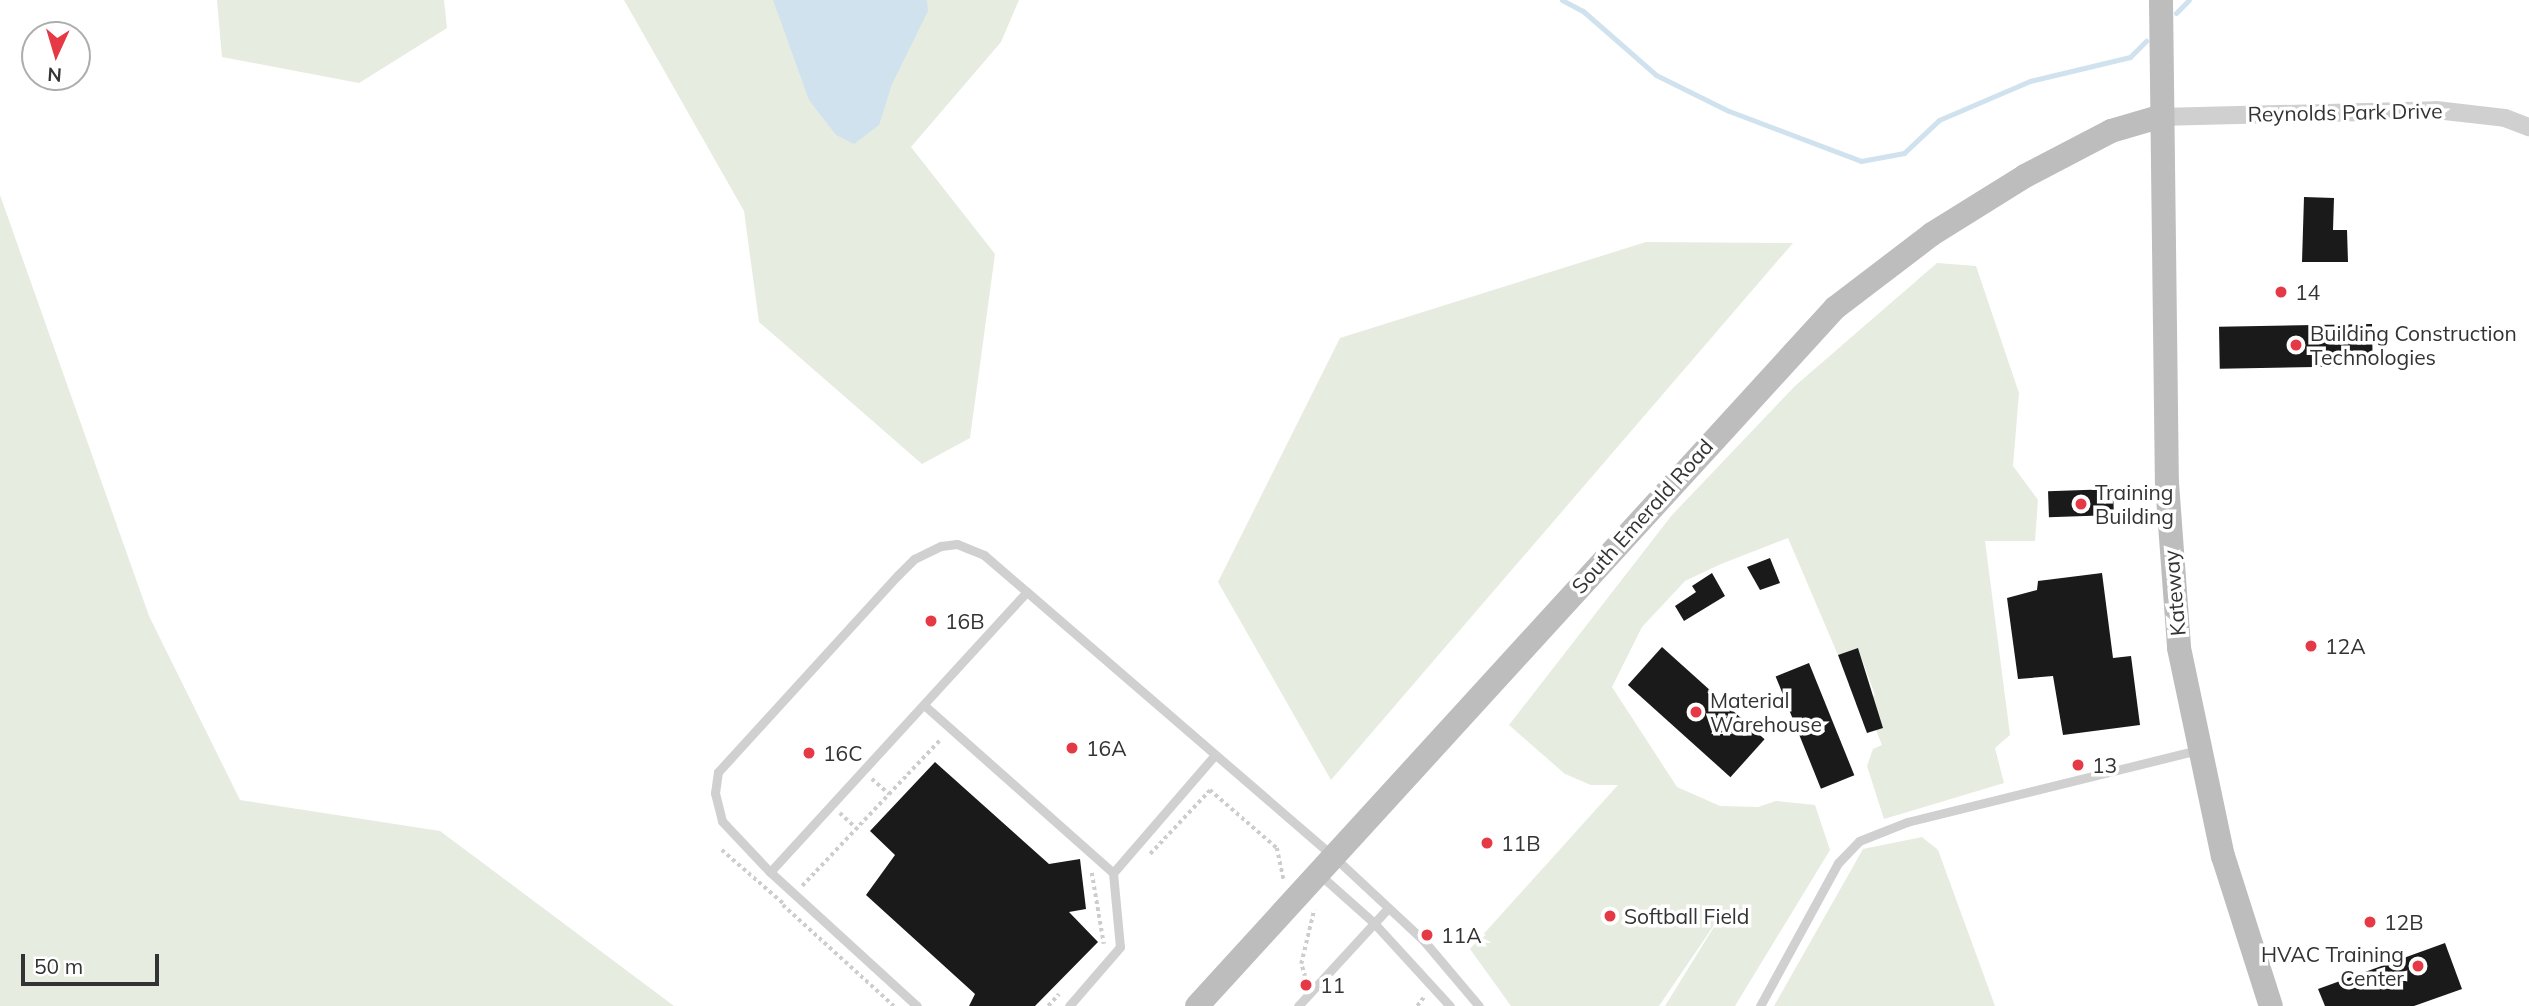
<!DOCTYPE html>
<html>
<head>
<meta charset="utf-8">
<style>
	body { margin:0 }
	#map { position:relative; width:2529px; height:1006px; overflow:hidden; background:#fff; font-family:Mulish,sans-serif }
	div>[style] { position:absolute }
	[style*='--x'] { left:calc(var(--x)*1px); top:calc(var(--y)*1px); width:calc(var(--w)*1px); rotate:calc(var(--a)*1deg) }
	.green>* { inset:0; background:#e6ecdf }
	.water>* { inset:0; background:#cfe2ee }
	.stream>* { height:5px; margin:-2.5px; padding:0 2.5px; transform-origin:2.5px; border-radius:2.5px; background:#cfe2ee }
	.building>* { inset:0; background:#1a1a1a; transform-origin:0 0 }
	.path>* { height:3.5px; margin-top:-1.75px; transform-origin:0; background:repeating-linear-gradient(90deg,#cdcdcd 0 3.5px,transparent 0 7px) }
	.lane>* { height:9px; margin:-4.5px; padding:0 4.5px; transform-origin:4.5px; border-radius:4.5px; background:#d0d0d0 }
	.street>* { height:18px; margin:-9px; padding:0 9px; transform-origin:9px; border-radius:9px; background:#d0d0d0 }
	.secondary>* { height:24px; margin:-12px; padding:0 12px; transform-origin:12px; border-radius:12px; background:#bdbdbd }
	.dots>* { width:19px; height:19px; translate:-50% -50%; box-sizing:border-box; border:4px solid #fff; border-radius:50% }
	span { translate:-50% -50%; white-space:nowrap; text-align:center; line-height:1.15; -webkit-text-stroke:7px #fff; paint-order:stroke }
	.street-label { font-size:21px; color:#333 }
	.poi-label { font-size:21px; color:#333 }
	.left { translate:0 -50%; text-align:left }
	.right { translate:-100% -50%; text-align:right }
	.north { position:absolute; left:21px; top:21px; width:70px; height:70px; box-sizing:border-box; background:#fff; border:2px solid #adadad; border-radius:50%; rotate:184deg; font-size:19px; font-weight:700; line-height:28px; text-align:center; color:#333 }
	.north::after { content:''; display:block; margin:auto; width:24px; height:32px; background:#e63946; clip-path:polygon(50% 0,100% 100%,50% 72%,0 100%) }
	.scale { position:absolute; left:21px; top:954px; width:138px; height:32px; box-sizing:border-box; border:4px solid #333; border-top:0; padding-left:9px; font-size:21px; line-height:24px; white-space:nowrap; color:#333; -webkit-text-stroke:5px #fff; paint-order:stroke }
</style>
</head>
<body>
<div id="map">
	<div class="green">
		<div style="clip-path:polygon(217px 0,444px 0,447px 28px,359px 83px,222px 57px)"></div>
		<div style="clip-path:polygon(624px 0,1019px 0,1001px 42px,911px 147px,995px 254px,970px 438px,922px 464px,759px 322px,744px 211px)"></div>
		<div style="clip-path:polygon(0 195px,149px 616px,240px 800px,440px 831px,674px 1006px,0 1006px)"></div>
		<div style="clip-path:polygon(1646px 242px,1793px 243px,1331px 780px,1218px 582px,1340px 338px)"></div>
		<div style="clip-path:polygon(1937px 263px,1976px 266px,2019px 393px,2013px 466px,2038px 500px,2035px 541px,1985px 541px,2010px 735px,1995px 748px,2004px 783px,1884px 819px,1867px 766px,1873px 749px,1882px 745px,1876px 730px,1882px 728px,1871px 697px,1875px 695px,1858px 648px,1838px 655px,1788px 538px,1721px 564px,1685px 581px,1642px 627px,1612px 687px,1677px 787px,1720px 806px,1758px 807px,1776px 801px,1815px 805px,1830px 850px,1735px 1006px,1665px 1006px,1725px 909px,1659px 1006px,1511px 1006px,1470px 949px,1618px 785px,1591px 785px,1565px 774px,1509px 725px,1672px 515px,1795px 386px)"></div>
		<div style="clip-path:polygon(1922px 837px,1938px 850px,1995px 1006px,1774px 1006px,1863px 849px)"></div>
	</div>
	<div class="water">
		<div style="clip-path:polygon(773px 0,927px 0,928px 11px,892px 84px,879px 125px,854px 144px,836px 135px,809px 100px)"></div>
	</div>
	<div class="stream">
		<div style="--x:1562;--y:0;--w:24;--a:28"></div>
		<div style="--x:1583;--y:11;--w:97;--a:41.2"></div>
		<div style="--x:1656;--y:75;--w:81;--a:26.3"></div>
		<div style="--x:1729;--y:111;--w:141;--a:20.7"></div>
		<div style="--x:1861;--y:161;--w:44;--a:-10.5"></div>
		<div style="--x:1904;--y:153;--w:48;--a:-43.3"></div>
		<div style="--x:1939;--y:120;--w:99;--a:-23.2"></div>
		<div style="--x:2030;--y:81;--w:103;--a:-13.5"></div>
		<div style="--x:2130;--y:57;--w:23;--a:-45"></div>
		<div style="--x:2176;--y:13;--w:18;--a:-45"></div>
	</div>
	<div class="building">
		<div style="clip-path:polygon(2304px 197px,2334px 198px,2333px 230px,2347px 230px,2348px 262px,2302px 262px)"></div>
		<div style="left:2372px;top:324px;width:42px;height:153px;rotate:89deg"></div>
		<div style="left:2113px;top:489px;width:26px;height:65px;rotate:88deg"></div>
		<div style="clip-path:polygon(1770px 558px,1780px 583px,1760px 590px,1747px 567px)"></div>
		<div style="clip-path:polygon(1712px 573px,1725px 596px,1684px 621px,1675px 606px,1696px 592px,1692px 586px)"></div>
		<div style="clip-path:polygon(2102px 573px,2113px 658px,2131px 656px,2140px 725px,2063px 735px,2053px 676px,2018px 679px,2007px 598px,2037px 590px,2038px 581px)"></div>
		<div style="left:1662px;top:647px;width:138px;height:51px;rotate:42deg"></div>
		<div style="clip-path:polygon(1858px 648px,1883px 728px,1867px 733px,1838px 655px)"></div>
		<div style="left:1809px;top:663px;width:121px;height:36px;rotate:68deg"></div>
		<div style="clip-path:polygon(935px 762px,1049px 864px,1080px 859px,1086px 909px,1069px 912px,1098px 942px,1035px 1006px,969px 1006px,975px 994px,866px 895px,895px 855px,870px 831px)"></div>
		<div style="clip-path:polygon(2445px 943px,2462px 989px,2414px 1006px,2325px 1006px,2318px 989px)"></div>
	</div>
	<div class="path">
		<div style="--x:872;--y:779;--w:23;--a:41"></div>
		<div style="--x:840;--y:813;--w:22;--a:43"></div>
		<div style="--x:722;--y:850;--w:82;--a:41.1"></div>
		<div style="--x:1150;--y:854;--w:88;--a:-46.8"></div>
		<div style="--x:1210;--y:790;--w:89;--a:40.9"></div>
		<div style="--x:1277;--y:848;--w:33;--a:78"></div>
		<div style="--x:1092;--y:873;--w:72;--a:80.4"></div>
		<div style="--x:802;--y:886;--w:202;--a:-46.6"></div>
		<div style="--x:783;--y:905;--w:150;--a:42.3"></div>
		<div style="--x:1305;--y:977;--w:14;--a:-107"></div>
		<div style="--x:1301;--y:964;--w:56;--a:-76.5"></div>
		<div style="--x:1048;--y:1006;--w:16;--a:-47"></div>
		<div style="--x:1417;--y:1006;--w:11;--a:-52"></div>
	</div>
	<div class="lane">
		<div style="--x:924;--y:705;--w:253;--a:41.6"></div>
		<div style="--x:770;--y:872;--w:70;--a:-133.3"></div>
		<div style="--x:722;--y:821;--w:29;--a:-104"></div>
		<div style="--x:715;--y:793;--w:21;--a:-82"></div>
		<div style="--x:718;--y:772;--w:267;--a:-47.6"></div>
		<div style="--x:898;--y:575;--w:23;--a:-45"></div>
		<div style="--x:914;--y:559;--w:30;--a:-26"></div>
		<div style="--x:941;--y:546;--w:16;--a:-7"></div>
		<div style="--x:957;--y:544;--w:29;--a:22"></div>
		<div style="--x:984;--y:555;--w:57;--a:40.7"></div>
		<div style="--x:1319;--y:874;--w:72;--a:41.6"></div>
		<div style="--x:1373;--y:922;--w:114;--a:47.5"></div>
		<div style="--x:917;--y:1006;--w:199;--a:-137.6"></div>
		<div style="--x:770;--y:872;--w:380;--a:-47.5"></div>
		<div style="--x:1027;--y:592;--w:404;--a:40.8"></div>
		<div style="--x:1333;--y:856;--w:125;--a:43"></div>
		<div style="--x:1424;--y:941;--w:85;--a:49.8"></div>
		<div style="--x:1069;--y:1006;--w:78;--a:-49.2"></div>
		<div style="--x:1120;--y:947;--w:74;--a:-95.4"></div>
		<div style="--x:1113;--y:873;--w:155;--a:-49.2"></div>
		<div style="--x:1298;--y:1006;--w:133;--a:-47.4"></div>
		<div style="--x:1760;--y:1006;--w:163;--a:-61.4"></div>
		<div style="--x:1838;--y:863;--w:30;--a:-46"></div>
		<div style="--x:1859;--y:841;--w:52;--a:-21.6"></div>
		<div style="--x:1907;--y:822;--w:299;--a:-13.9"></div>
	</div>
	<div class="street">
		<div style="--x:2159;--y:117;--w:277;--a:-1.4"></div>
		<div style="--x:2436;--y:110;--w:69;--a:6.6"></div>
		<div style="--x:2505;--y:118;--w:26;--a:21"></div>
	</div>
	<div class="secondary">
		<div style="--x:2161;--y:0;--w:483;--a:89.3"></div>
		<div style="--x:2167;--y:483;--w:165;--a:85.8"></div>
		<div style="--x:2179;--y:648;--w:213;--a:78.1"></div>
		<div style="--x:2223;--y:856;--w:157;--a:72.3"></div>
		<div style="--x:1197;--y:1006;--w:946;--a:-47.57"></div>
		<div style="--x:1835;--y:308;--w:122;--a:-37.3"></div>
		<div style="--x:1932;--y:234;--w:110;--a:-31.9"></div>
		<div style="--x:2025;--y:176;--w:97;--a:-27.6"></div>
		<div style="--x:2111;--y:131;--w:50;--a:-16.3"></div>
	</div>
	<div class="dots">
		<div style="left:2281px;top:292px;background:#e63946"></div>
		<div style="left:2296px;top:345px;background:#e63946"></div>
		<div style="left:2081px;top:504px;background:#e63946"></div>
		<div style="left:931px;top:621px;background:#e63946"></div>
		<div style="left:2311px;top:646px;background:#e63946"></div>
		<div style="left:1696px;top:712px;background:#e63946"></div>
		<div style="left:1072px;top:748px;background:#e63946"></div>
		<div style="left:809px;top:753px;background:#e63946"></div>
		<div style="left:2078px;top:765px;background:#e63946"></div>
		<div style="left:1487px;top:843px;background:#e63946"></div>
		<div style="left:1610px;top:916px;background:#e63946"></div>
		<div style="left:2370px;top:922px;background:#e63946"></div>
		<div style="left:1427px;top:935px;background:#e63946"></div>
		<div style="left:2418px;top:966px;background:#e63946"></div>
		<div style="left:1306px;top:985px;background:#e63946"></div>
	</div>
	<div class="street-label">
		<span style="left:2345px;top:112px;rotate:-1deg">Reynolds Park Drive</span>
		<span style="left:1642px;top:516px;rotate:-48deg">South Emerald Road</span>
		<span style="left:2174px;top:593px;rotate:-95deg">Kateway</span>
	</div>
	<div class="poi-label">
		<span class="left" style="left:2295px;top:292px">14</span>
		<span class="left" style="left:2310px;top:345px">Building Construction<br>Technologies</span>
		<span class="left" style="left:2095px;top:504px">Training<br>Building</span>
		<span class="left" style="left:945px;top:621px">16B</span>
		<span class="left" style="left:2325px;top:646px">12A</span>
		<span class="left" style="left:1710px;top:712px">Material<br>Warehouse</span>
		<span class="left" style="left:1086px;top:748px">16A</span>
		<span class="left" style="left:823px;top:753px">16C</span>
		<span class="left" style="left:2092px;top:765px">13</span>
		<span class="left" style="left:1501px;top:843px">11B</span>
		<span class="left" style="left:1624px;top:916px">Softball Field</span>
		<span class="left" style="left:2384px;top:922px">12B</span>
		<span class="left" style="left:1441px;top:935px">11A</span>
		<span class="right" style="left:2404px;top:966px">HVAC Training<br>Center</span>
		<span class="left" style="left:1320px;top:985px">11</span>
	</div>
	<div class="north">N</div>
	<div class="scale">50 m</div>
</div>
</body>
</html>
